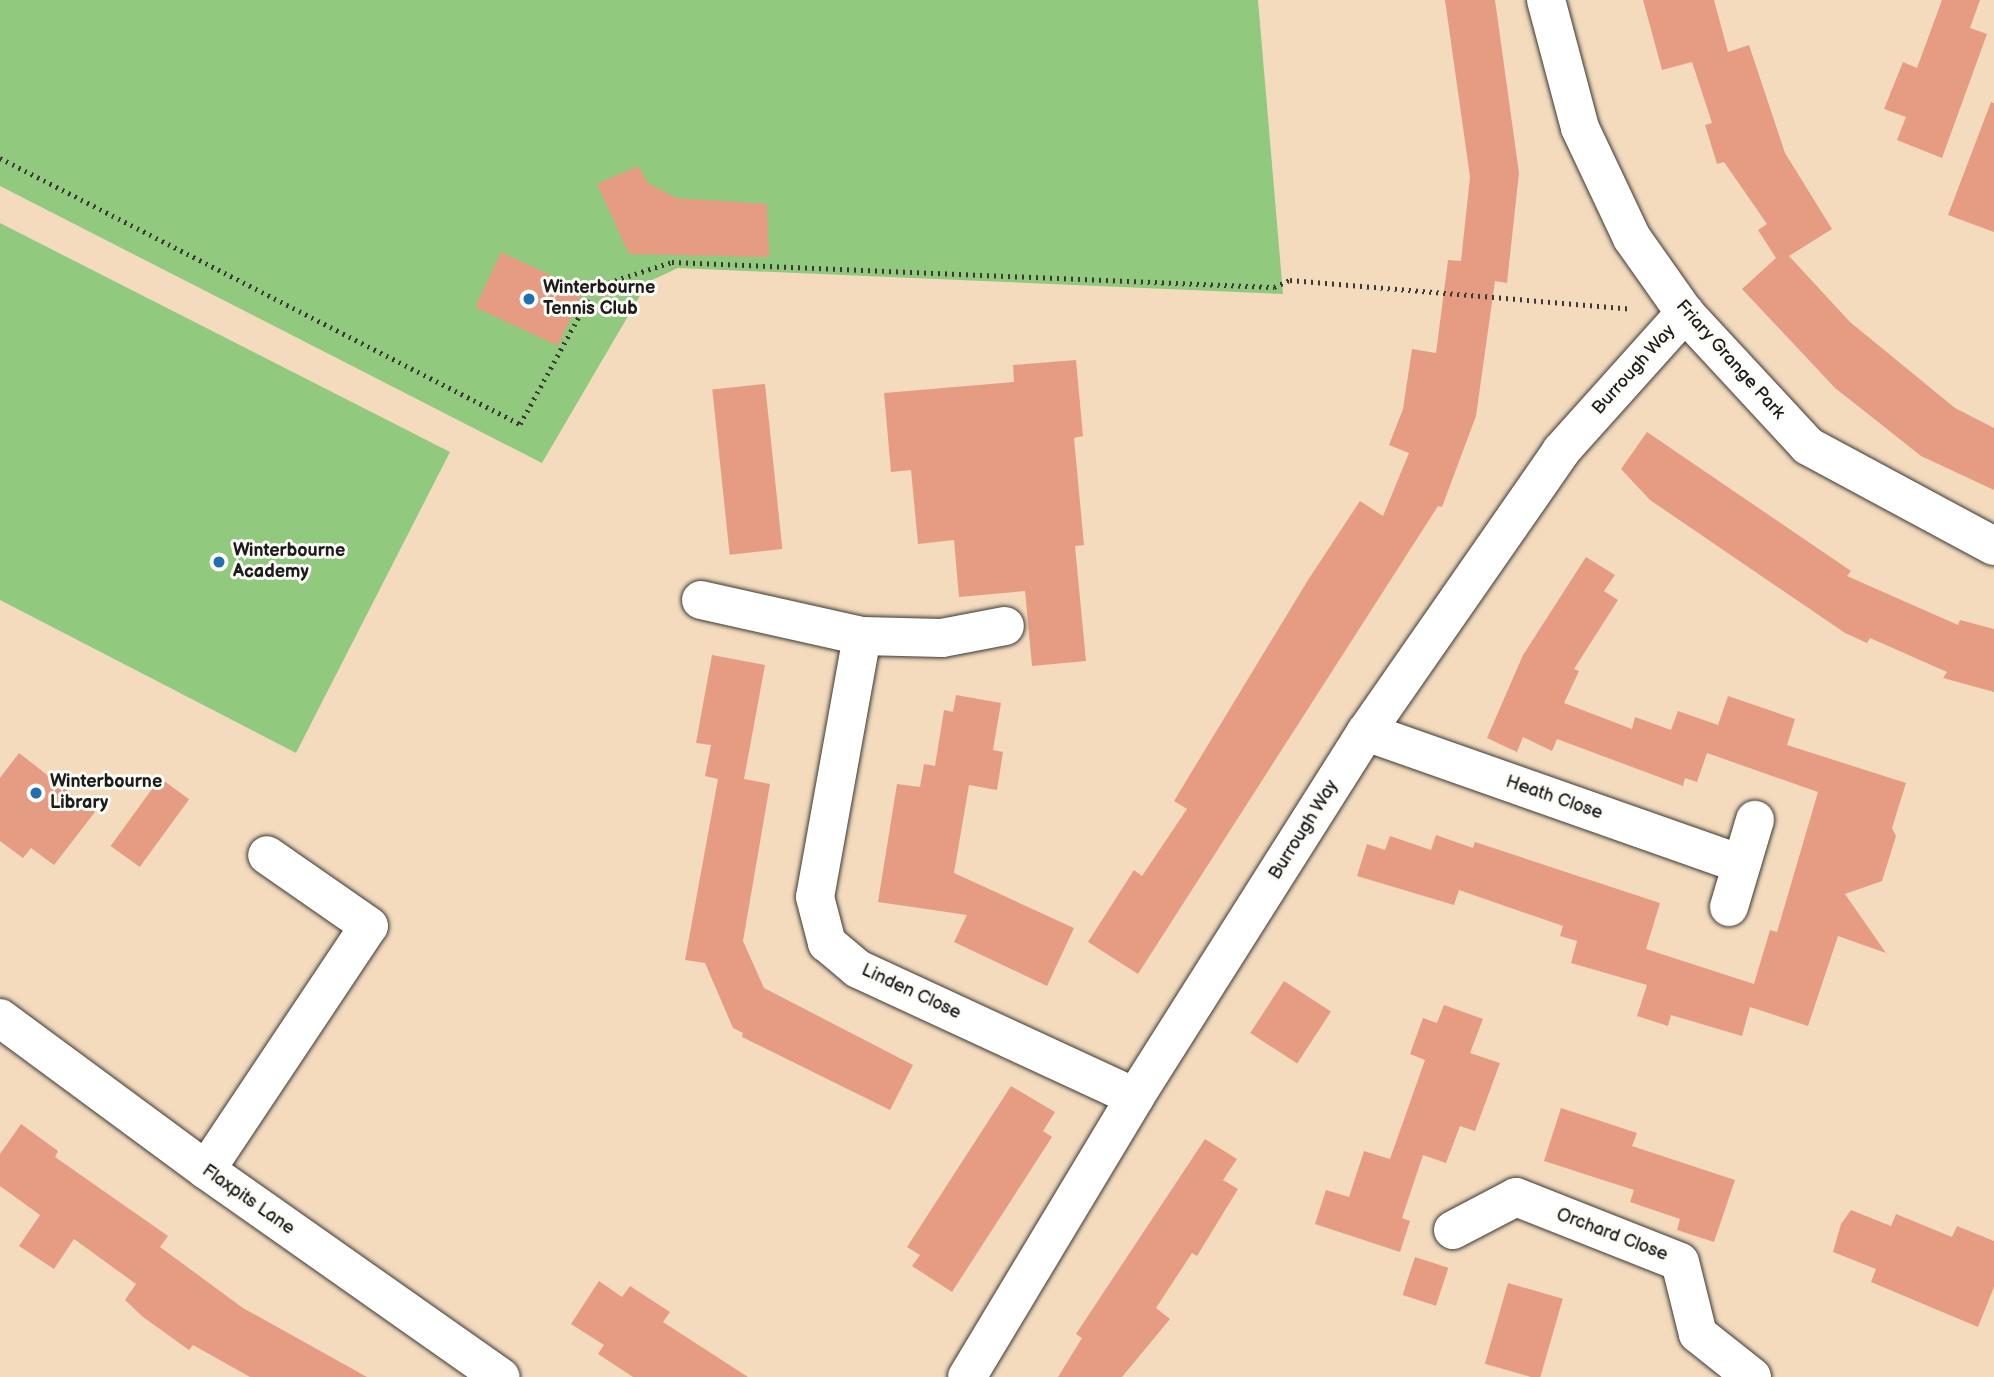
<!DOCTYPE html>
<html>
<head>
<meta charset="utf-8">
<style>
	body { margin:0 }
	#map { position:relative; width:1994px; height:1377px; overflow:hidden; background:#f4dbbe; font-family:"Balsamiq Sans",sans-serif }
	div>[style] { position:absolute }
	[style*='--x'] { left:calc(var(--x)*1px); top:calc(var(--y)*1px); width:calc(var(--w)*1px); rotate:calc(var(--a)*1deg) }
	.green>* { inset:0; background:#91ca7e }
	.building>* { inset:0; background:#e69c82; transform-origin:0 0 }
	.path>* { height:4.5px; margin-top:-2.25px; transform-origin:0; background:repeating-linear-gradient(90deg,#3c3934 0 2px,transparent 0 7px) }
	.roads { filter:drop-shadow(0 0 2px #3c3934) drop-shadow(0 0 2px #3c3934) }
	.minor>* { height:38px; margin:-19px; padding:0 19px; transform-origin:19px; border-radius:19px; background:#fff }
	.dots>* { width:19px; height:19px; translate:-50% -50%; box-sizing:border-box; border:4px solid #fdfcf7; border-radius:50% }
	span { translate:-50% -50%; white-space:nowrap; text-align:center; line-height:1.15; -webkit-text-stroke:6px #fdfcf7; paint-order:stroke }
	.poi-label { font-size:18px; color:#1c1c1c; font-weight:700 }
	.left { translate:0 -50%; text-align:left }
	.street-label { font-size:18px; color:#1c1c1c }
</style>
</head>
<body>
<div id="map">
	<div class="green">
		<div style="clip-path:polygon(0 0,1258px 0,1283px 294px,678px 268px,648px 282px,542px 463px,0 186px)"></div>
		<div style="clip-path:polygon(0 223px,450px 452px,296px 753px,0 600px)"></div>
	</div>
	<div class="building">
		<div style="clip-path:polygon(1445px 0,1495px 0,1519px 173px,1507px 283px,1495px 281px,1476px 416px,1442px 507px,1438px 506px,1138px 974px,1088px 942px,1134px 870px,1142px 876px,1187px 809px,1174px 801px,1308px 580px,1360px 501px,1383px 516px,1409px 453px,1389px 445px,1403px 409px,1412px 349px,1436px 353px,1448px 260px,1461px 261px,1470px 177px)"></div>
		<div style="clip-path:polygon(1643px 0,1714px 0,1728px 52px,1749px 45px,1785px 153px,1832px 229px,1789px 256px,1850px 322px,1955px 408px,1994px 428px,1994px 490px,1921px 456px,1882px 425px,1835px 388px,1742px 289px,1776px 258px,1758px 230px,1767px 224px,1724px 162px,1717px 164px,1705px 125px,1712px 123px,1692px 62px,1662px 70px)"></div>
		<div style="clip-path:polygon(1942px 0,1980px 0,1970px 28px,1987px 34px,1942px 158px,1897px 140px,1906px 117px,1884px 109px,1903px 62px,1917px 68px)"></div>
		<div style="clip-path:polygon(1991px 102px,1994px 103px,1994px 232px,1948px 215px)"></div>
		<div style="clip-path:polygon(638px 166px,648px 183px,676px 198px,767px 204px,769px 257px,629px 254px,597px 184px)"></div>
		<div style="left:501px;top:252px;width:91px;height:61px;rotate:25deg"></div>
		<div style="clip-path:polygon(1076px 360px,1083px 436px,1074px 438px,1084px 545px,1075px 546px,1086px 661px,1032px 666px,1025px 591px,959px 597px,954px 540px,918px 544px,911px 470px,891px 472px,884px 393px,1014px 382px,1013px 365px)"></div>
		<div style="left:765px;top:384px;width:166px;height:53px;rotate:84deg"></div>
		<div style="clip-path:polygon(1647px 432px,1851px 571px,1847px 576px,1958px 625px,1960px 620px,1994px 629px,1994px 692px,1943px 678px,1947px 672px,1870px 638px,1867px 643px,1845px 633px,1650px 500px,1621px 469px)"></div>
		<div style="clip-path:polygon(1586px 557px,1615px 575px,1604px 591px,1618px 600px,1574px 669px,1579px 671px,1564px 703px,1632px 729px,1635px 717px,1671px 730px,1678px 711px,1718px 725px,1728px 696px,1795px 719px,1787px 745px,1906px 783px,1892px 828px,1896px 836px,1882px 881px,1845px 894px,1886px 953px,1838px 936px,1808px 1026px,1750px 1007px,1742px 1036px,1671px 1015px,1668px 1026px,1637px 1016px,1647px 985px,1571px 963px,1577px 941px,1560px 936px,1563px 926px,1459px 890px,1454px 905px,1357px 876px,1367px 844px,1385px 850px,1390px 836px,1431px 850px,1436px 835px,1473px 848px,1475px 842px,1660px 903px,1646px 949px,1754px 984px,1770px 930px,1777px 932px,1818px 792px,1707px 753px,1697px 782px,1685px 778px,1683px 786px,1557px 739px,1552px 751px,1523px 737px,1517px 752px,1487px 738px,1523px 655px)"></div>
		<div style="clip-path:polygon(712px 655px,765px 665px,744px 779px,770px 784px,743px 941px,764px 988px,913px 1065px,890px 1110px,742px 1037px,743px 1033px,733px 1028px,705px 963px,685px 960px,718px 779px,705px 776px,711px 745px,696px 743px)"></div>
		<div style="clip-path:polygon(956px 695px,1001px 703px,993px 750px,1003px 752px,997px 790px,969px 785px,954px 873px,1074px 928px,1047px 986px,954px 942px,967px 915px,878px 902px,897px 784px,920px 787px,924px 764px,935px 766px,944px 710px,953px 712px)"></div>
		<div style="clip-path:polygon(19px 753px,95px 812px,54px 865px,31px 848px,23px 858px,0 841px,0 778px)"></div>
		<div style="left:160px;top:778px;width:36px;height:84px;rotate:36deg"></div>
		<div style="left:1284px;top:981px;width:56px;height:62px;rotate:33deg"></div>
		<div style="clip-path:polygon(1444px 1005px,1483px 1019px,1470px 1053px,1500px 1063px,1475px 1131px,1460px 1126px,1446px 1163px,1423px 1155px,1402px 1218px,1410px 1221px,1400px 1252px,1315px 1224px,1326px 1190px,1349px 1197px,1364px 1151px,1390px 1159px,1425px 1060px,1410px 1054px,1423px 1018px,1437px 1023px)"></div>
		<div style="clip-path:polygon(1011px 1086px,1055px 1112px,1043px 1131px,1052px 1137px,952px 1292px,912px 1266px,920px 1255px,907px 1247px)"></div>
		<div style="clip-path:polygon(1561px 1108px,1637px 1133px,1632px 1146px,1735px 1180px,1714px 1242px,1677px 1230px,1680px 1219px,1630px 1202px,1634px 1190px,1544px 1161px)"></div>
		<div style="clip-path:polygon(21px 1124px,58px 1151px,55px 1157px,168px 1236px,160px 1247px,243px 1308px,367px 1377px,250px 1377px,193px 1345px,189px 1350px,143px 1317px,125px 1300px,136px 1284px,74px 1239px,54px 1269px,19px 1246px,40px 1215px,0 1186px,0 1154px)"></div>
		<div style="clip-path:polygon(1205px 1139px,1237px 1159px,1223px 1180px,1238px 1189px,1197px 1256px,1192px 1253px,1156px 1308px,1170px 1319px,1122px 1377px,1058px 1377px,1082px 1338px,1076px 1334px)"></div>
		<div style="clip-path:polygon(1851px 1210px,1891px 1226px,1896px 1214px,1952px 1237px,1957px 1226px,1994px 1241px,1994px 1287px,1978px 1327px,1871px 1282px,1876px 1269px,1833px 1252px,1841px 1224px)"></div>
		<div style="left:1415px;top:1257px;width:35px;height:40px;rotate:18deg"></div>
		<div style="clip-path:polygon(599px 1281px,622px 1297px,630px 1286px,670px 1312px,663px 1322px,748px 1377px,633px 1377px,598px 1354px,604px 1345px,571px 1324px)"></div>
		<div style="left:1508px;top:1283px;width:57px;height:84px;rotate:16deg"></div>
	</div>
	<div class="path">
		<div style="--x:0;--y:158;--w:584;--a:27.09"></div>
		<div style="--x:520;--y:424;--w:156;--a:-61.3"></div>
		<div style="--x:595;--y:287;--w:81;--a:-18"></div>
		<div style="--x:672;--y:262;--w:603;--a:2.38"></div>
		<div style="--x:1274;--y:287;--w:17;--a:-24"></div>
		<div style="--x:1290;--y:280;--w:343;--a:4.8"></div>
	</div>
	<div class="roads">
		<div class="minor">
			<div style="--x:1546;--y:0;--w:132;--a:75.1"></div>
			<div style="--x:1580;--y:128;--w:122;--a:64.7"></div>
			<div style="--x:1632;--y:238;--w:92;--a:54.8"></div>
			<div style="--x:1685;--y:313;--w:181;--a:47.2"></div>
			<div style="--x:1808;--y:446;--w:211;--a:28.3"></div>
			<div style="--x:701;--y:600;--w:165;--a:12.6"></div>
			<div style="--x:862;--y:636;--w:80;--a:1.4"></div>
			<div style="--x:942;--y:638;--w:64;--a:-10.8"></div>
			<div style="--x:862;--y:636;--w:265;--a:100.2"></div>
			<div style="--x:815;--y:897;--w:48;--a:75.4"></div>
			<div style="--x:827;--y:943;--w:40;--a:40"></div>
			<div style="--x:858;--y:969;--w:305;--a:24.8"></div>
			<div style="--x:1366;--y:732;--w:398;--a:19.4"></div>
			<div style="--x:1729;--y:907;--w:91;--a:-73.4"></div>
			<div style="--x:0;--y:1018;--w:256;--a:36.4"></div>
			<div style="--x:206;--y:1170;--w:360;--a:35.1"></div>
			<div style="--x:206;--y:1170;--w:293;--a:-56.3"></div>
			<div style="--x:369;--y:926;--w:124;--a:-145.2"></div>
			<div style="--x:1453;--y:1230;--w:71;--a:-27.6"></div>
			<div style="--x:1516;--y:1197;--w:176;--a:21.6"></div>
			<div style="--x:1680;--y:1262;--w:74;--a:76"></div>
			<div style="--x:1698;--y:1334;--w:69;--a:38.5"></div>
			<div style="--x:967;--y:1377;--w:327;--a:-59"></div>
			<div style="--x:1135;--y:1097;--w:432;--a:-57.7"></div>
			<div style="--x:1366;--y:732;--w:342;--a:-55.2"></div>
			<div style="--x:1561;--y:451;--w:186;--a:-48.1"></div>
		</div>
	</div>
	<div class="dots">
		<div style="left:529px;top:299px;background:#1f6fb2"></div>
		<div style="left:219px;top:562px;background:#1f6fb2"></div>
		<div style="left:36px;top:793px;background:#1f6fb2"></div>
	</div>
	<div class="poi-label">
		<span class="left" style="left:543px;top:299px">Winterbourne<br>Tennis Club</span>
		<span class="left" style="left:233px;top:562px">Winterbourne<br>Academy</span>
		<span class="left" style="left:50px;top:793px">Winterbourne<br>Library</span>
	</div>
	<div class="street-label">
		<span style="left:1730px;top:360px;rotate:48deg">Friary Grange Park</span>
		<span style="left:1634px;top:370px;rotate:-48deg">Burrough Way</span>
		<span style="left:1554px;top:798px;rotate:19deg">Heath Close</span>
		<span style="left:1304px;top:830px;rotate:-58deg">Burrough Way</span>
		<span style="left:911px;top:992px;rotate:25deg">Linden Close</span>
		<span style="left:248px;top:1200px;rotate:35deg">Flaxpits Lane</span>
		<span style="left:1612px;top:1235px;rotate:21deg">Orchard Close</span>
	</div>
</div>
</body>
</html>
